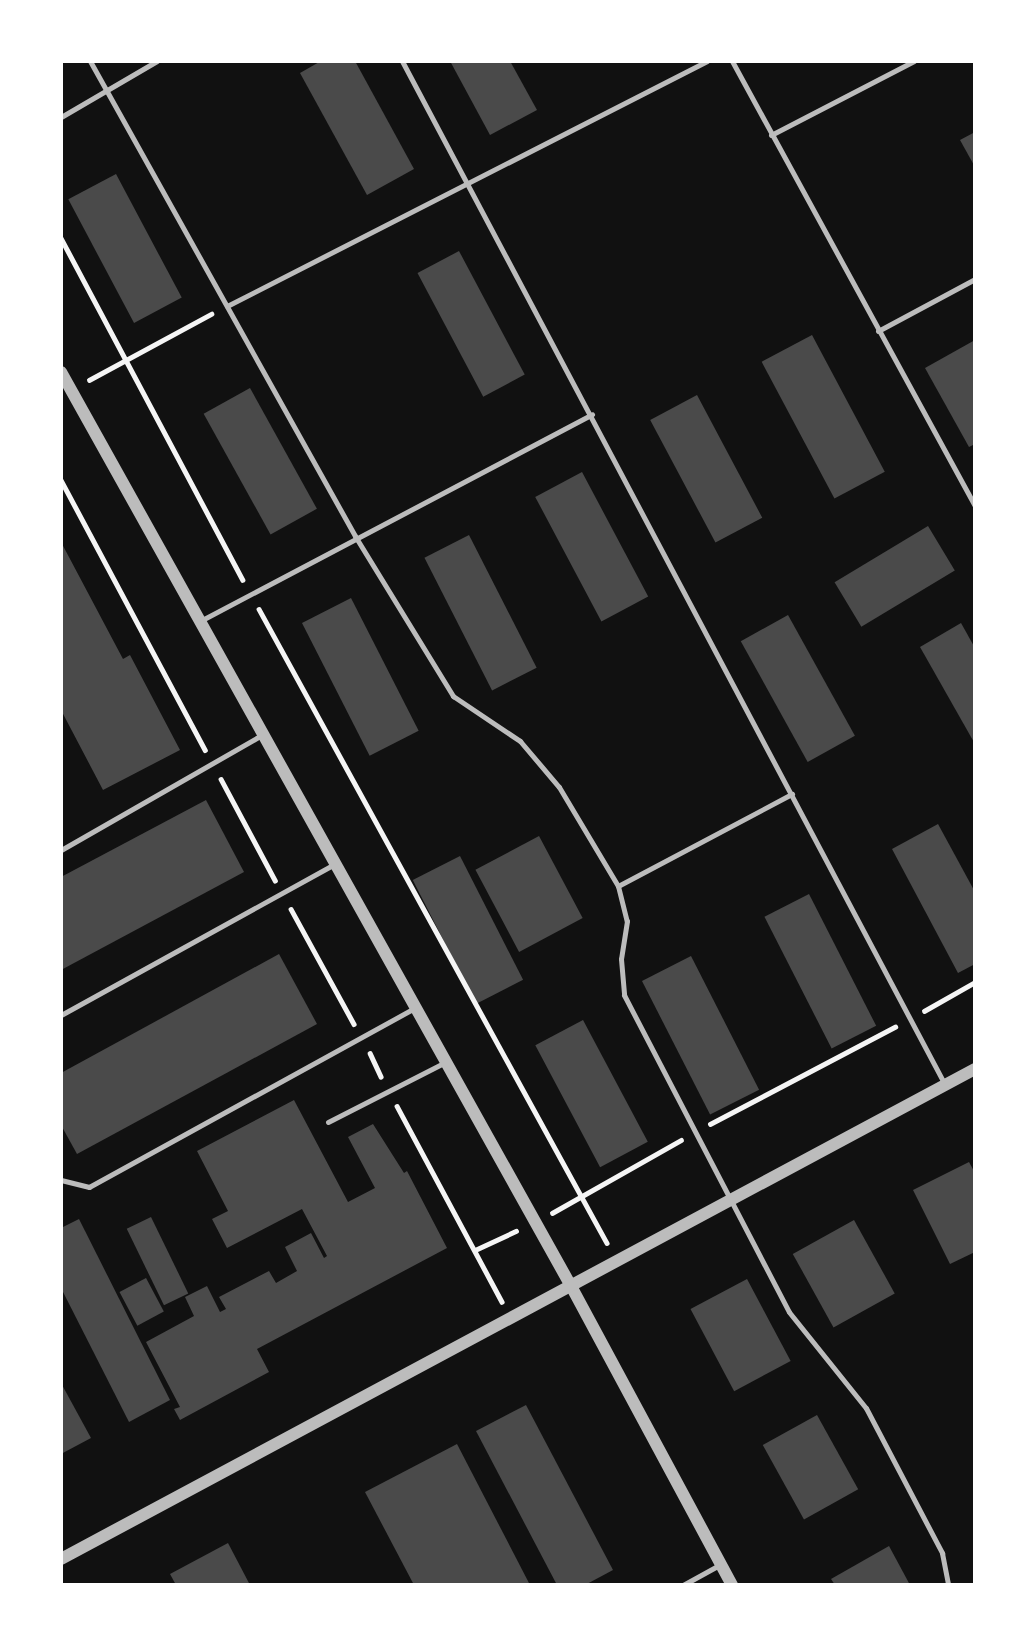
<!DOCTYPE html>
<html>
<head>
<meta charset="utf-8">
<style>
	body { margin:0 }
	#map { position:relative; width:1036px; height:1646px; overflow:hidden; background:#111; font-family:"Roboto Condensed",sans-serif }
	div>[style] { position:absolute }
	[style*='--x'] { left:calc(var(--x)*1px); top:calc(var(--y)*1px); width:calc(var(--w)*1px); rotate:calc(var(--a)*1deg) }
	.building>* { inset:0; background:#4a4a4a; transform-origin:0 0 }
	.path>* { height:4.5px; margin:-2.25px; padding:0 2.25px; transform-origin:2.25px; border-radius:2.25px; background:#f5f5f5 }
	.service>* { height:5px; margin:-2.5px; padding:0 2.5px; transform-origin:2.5px; border-radius:2.5px; background:#bcbcbc }
	.tertiary>* { height:12px; margin:-6px; padding:0 6px; transform-origin:6px; border-radius:6px; background:#bcbcbc }
	span { translate:-50% -50%; white-space:nowrap; text-align:center; line-height:1.15; -webkit-text-stroke:5px #fff; paint-order:stroke }
	.frame { position:absolute; inset:0; border:63px solid #fff; pointer-events:none }
</style>
</head>
<body>
<div id="map">
	<div class="building">
		<div style="clip-path:polygon(321px 61px,355px 61px,414px 169px,367px 195px,300px 73px)"></div>
		<div style="clip-path:polygon(450px 61px,510px 61px,537px 110px,490px 135px)"></div>
		<div style="clip-path:polygon(975px 132px,975px 167px,960px 140px)"></div>
		<div style="left:116px;top:174px;width:140px;height:54px;rotate:62deg"></div>
		<div style="left:459px;top:251px;width:140px;height:47px;rotate:62deg"></div>
		<div style="left:812px;top:335px;width:155px;height:57px;rotate:62deg"></div>
		<div style="clip-path:polygon(975px 340px,975px 444px,969px 447px,925px 368px)"></div>
		<div style="left:250px;top:388px;width:138px;height:53px;rotate:61deg"></div>
		<div style="left:697px;top:395px;width:139px;height:53px;rotate:62deg"></div>
		<div style="left:582px;top:472px;width:141px;height:53px;rotate:62deg"></div>
		<div style="left:928px;top:526px;width:52px;height:109px;rotate:59deg"></div>
		<div style="left:469px;top:535px;width:149px;height:50px;rotate:63deg"></div>
		<div style="clip-path:polygon(61px 542px,123px 659px,130px 655px,180px 750px,103px 790px,61px 710px)"></div>
		<div style="left:351px;top:598px;width:149px;height:55px;rotate:63deg"></div>
		<div style="left:788px;top:615px;width:138px;height:54px;rotate:61deg"></div>
		<div style="clip-path:polygon(961px 623px,975px 648px,975px 744px,920px 647px)"></div>
		<div style="clip-path:polygon(206px 800px,244px 872px,61px 970px,61px 877px)"></div>
		<div style="clip-path:polygon(938px 824px,975px 892px,975px 964px,958px 973px,892px 849px)"></div>
		<div style="left:539px;top:836px;width:93px;height:72px;rotate:62deg"></div>
		<div style="left:460px;top:856px;width:139px;height:53px;rotate:63deg"></div>
		<div style="left:809px;top:894px;width:148px;height:50px;rotate:63deg"></div>
		<div style="clip-path:polygon(279px 954px,317px 1024px,77px 1154px,61px 1125px,61px 1073px)"></div>
		<div style="left:691px;top:956px;width:150px;height:55px;rotate:63deg"></div>
		<div style="left:583px;top:1020px;width:138px;height:54px;rotate:62deg"></div>
		<div style="clip-path:polygon(294px 1100px,348px 1202px,375px 1188px,348px 1137px,373px 1124px,404px 1173px,407px 1171px,447px 1248px,257px 1349px,269px 1372px,180px 1420px,174px 1409px,180px 1407px,146px 1342px,194px 1316px,185px 1297px,207px 1286px,220px 1312px,226px 1309px,219px 1297px,269px 1271px,276px 1283px,297px 1271px,285px 1247px,311px 1233px,324px 1258px,327px 1256px,302px 1209px,227px 1248px,212px 1219px,228px 1211px,197px 1151px)"></div>
		<div style="clip-path:polygon(969px 1162px,975px 1173px,975px 1252px,950px 1264px,913px 1190px)"></div>
		<div style="left:151px;top:1217px;width:85px;height:27px;rotate:64deg"></div>
		<div style="clip-path:polygon(79px 1219px,170px 1400px,129px 1422px,61px 1288px,61px 1228px)"></div>
		<div style="left:854px;top:1220px;width:84px;height:70px;rotate:61deg"></div>
		<div style="left:146px;top:1278px;width:38px;height:30px;rotate:62deg"></div>
		<div style="left:747px;top:1279px;width:93px;height:64px;rotate:62deg"></div>
		<div style="clip-path:polygon(61px 1383px,91px 1438px,61px 1454px)"></div>
		<div style="clip-path:polygon(526px 1405px,613px 1570px,585px 1585px,557px 1585px,476px 1431px)"></div>
		<div style="left:817px;top:1415px;width:85px;height:62px;rotate:61deg"></div>
		<div style="clip-path:polygon(457px 1444px,530px 1585px,414px 1585px,365px 1492px)"></div>
		<div style="clip-path:polygon(228px 1543px,250px 1585px,176px 1585px,170px 1574px)"></div>
		<div style="clip-path:polygon(889px 1546px,910px 1585px,835px 1585px,831px 1579px)"></div>
	</div>
	<div class="path">
		<div style="--x:61;--y:238;--w:387;--a:62"></div>
		<div style="--x:89;--y:380;--w:139;--a:-28.4"></div>
		<div style="--x:61;--y:480;--w:306;--a:61.9"></div>
		<div style="--x:259;--y:609;--w:723;--a:61.24"></div>
		<div style="--x:221;--y:779;--w:115;--a:61.9"></div>
		<div style="--x:291;--y:909;--w:131;--a:61.3"></div>
		<div style="--x:924;--y:1011;--w:59;--a:-29.6"></div>
		<div style="--x:370;--y:1053;--w:26;--a:65"></div>
		<div style="--x:397;--y:1106;--w:222;--a:61.8"></div>
		<div style="--x:710;--y:1124;--w:209;--a:-27.7"></div>
		<div style="--x:552;--y:1213;--w:148;--a:-29.5"></div>
		<div style="--x:475;--y:1250;--w:45;--a:-24.9"></div>
	</div>
	<div class="service">
		<div style="--x:90;--y:61;--w:544;--a:60.84"></div>
		<div style="--x:355;--y:536;--w:188;--a:58.5"></div>
		<div style="--x:453;--y:696;--w:81;--a:33.9"></div>
		<div style="--x:520;--y:741;--w:60;--a:49.7"></div>
		<div style="--x:559;--y:787;--w:115;--a:59.2"></div>
		<div style="--x:618;--y:886;--w:36;--a:76"></div>
		<div style="--x:627;--y:921;--w:38;--a:99"></div>
		<div style="--x:621;--y:959;--w:36;--a:85"></div>
		<div style="--x:624;--y:995;--w:357;--a:62.5"></div>
		<div style="--x:789;--y:1312;--w:123;--a:51.3"></div>
		<div style="--x:866;--y:1408;--w:164;--a:62.3"></div>
		<div style="--x:942;--y:1553;--w:33;--a:79"></div>
		<div style="--x:402;--y:61;--w:1159;--a:62.06"></div>
		<div style="--x:732;--y:61;--w:507;--a:61.36"></div>
		<div style="--x:61;--y:117;--w:111;--a:-30.3"></div>
		<div style="--x:771;--y:135;--w:161;--a:-27.4"></div>
		<div style="--x:227;--y:306;--w:539;--a:-27.04"></div>
		<div style="--x:878;--y:331;--w:110;--a:-28.2"></div>
		<div style="--x:202;--y:620;--w:441;--a:-27.8"></div>
		<div style="--x:61;--y:850;--w:232;--a:-29.8"></div>
		<div style="--x:618;--y:886;--w:197;--a:-27.9"></div>
		<div style="--x:61;--y:1015;--w:313;--a:-28.9"></div>
		<div style="--x:328;--y:1122;--w:132;--a:-27"></div>
		<div style="--x:61;--y:1180;--w:29;--a:14"></div>
		<div style="--x:89;--y:1187;--w:372;--a:-28.8"></div>
		<div style="--x:683;--y:1585;--w:43;--a:-28.9"></div>
	</div>
	<div class="tertiary">
		<div style="--x:61;--y:372;--w:1047;--a:60.84"></div>
		<div style="--x:571;--y:1286;--w:340;--a:61.7"></div>
		<div style="--x:61;--y:1559;--w:1037;--a:-28.2"></div>
	</div>
	<div class="frame"></div>
</div>
</body>
</html>
